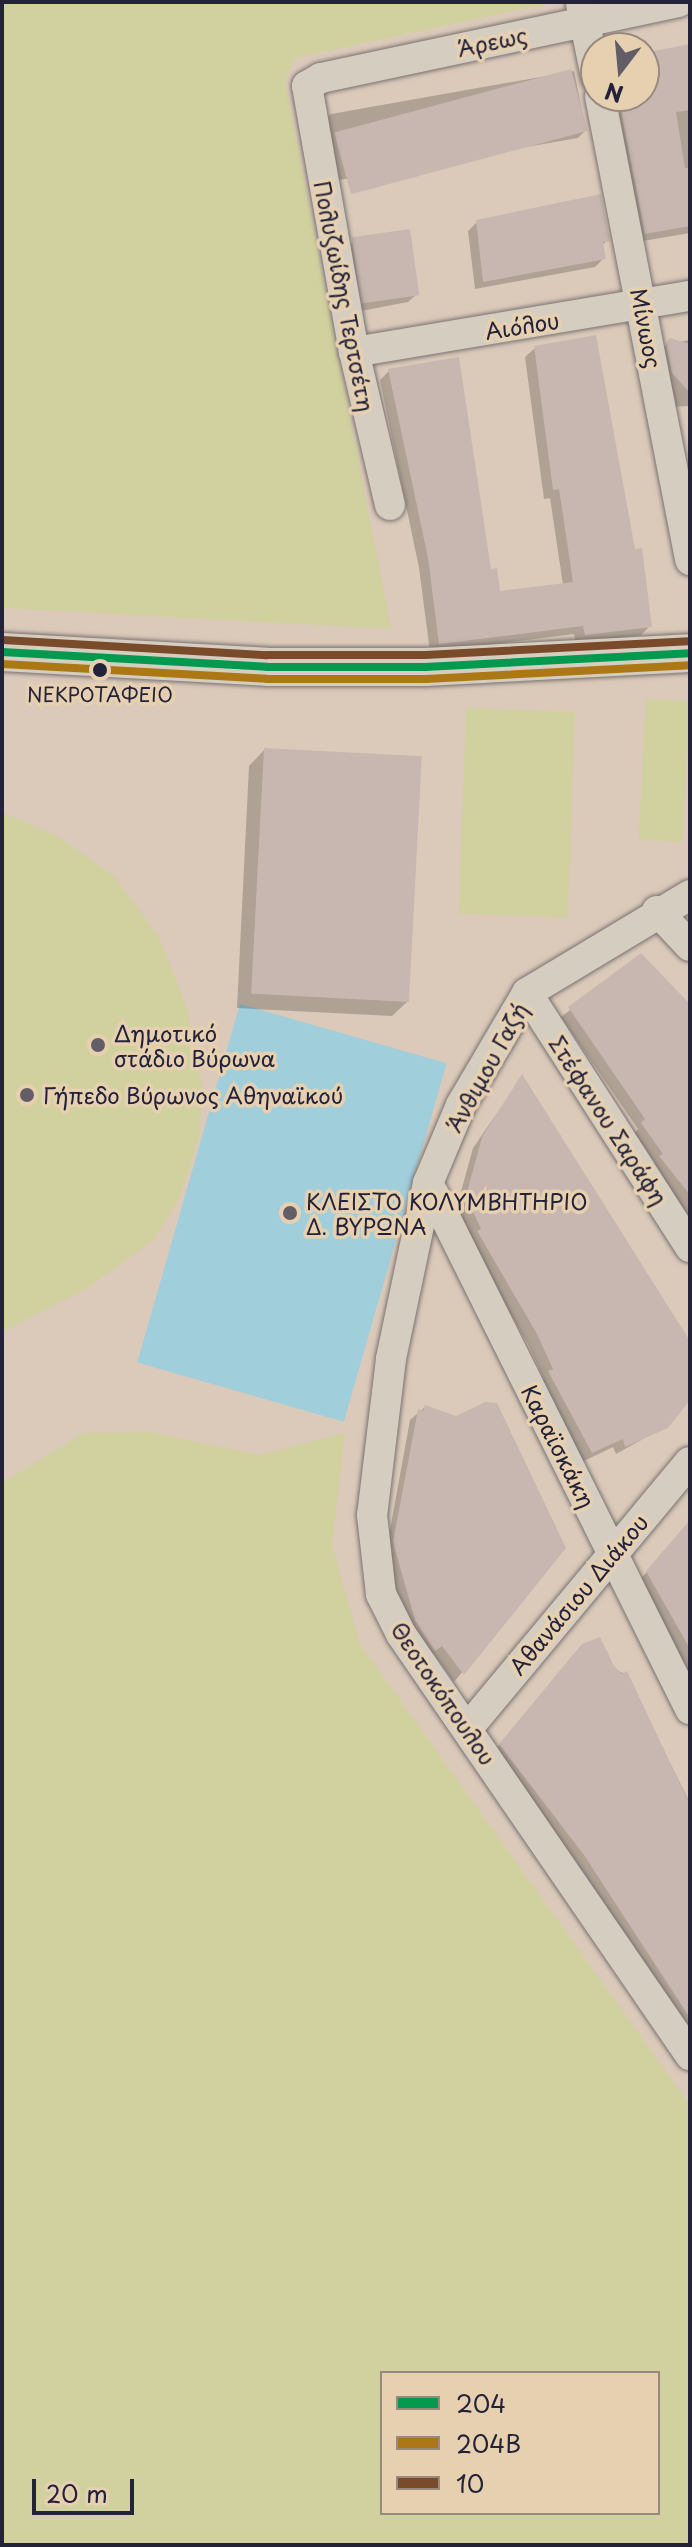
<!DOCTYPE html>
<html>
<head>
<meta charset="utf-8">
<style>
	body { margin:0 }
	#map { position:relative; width:692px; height:2547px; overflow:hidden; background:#dbcaba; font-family:"Playpen Sans",sans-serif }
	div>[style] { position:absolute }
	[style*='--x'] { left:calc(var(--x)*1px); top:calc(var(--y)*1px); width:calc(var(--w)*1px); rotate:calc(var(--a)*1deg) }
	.green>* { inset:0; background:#d1d09f; transform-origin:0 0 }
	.water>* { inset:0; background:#a1cedb; transform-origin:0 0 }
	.shadow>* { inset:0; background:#0003 }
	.building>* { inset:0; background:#c8b7b0; transform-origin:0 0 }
	.roads { filter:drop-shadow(0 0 2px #7a7270) drop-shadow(0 0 2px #7a7270) }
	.minor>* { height:30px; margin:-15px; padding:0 15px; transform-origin:15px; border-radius:15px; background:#d6cdc1 }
	.tertiary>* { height:38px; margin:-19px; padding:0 19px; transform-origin:19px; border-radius:19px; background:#d6cdc1 }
	.bus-1>* { height:8px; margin:-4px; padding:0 4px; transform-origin:4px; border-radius:4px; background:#03994f }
	.bus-2>* { height:8px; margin:-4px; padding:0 4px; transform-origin:4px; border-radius:4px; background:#ac7815 }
	.bus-3>* { height:8px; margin:-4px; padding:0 4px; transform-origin:4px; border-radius:4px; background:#7a4b2a }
	.dots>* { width:22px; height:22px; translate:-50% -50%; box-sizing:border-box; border:4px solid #e7d0b0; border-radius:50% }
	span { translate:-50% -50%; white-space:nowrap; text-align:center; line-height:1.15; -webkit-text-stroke:7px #e7d0b0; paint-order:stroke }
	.bus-label { font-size:20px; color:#22223b }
	.street-label { font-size:22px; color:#22223b }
	.poi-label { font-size:22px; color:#22223b }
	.left { translate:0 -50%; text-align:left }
	.frame { position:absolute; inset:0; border:4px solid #22223b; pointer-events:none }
	.legend { position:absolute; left:380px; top:2371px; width:280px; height:144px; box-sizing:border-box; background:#e7d0b0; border:2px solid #988a81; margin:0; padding:10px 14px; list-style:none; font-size:24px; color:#22223b }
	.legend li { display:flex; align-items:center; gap:16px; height:40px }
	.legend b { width:40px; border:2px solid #988a81 }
	.north { position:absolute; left:580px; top:32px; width:80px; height:80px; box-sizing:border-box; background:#e7d0b0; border:2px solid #988a81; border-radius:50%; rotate:196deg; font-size:22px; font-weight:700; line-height:32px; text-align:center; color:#22223b }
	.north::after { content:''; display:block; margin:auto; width:28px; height:36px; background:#635d67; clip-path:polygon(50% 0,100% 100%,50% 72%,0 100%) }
	.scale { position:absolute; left:32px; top:2479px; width:102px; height:36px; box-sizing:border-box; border:4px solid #22223b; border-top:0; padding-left:10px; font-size:24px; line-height:28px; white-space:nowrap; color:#22223b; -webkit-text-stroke:6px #e7d0b0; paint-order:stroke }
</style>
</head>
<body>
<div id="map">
	<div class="green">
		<div style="clip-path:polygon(2px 2px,556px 2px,295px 58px,285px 81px,391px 629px,2px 608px)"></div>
		<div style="left:646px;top:699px;width:44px;height:141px;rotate:3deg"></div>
		<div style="left:466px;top:708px;width:109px;height:206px;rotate:2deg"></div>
		<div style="clip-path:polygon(2px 812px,57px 836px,113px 875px,159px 937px,186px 1005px,202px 1084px,200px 1135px,179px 1199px,154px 1240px,87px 1288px,2px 1332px)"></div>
		<div style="clip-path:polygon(evenodd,149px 1432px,260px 1455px,345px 1433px,332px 1545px,360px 1644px,690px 2105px,690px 2545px,2px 2545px,2px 1483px,84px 1433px,149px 1432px,658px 2373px,658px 2513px,382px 2513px,382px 2373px,658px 2373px)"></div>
	</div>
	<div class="water">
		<div style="left:240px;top:1004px;width:215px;height:373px;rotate:16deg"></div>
	</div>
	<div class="shadow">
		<div style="clip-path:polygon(690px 45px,690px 233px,637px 242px,609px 96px,644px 96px,644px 54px)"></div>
		<div style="clip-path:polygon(574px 71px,586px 130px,578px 138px,333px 181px,322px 123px,331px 114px)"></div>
		<div style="clip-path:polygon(477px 222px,608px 240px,601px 246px,604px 258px,595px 267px,475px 289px,468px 231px)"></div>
		<div style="clip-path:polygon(353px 242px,417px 294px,408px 302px,356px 312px,345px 250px)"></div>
		<div style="clip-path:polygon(690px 340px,690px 406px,669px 407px,659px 353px,667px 344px)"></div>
		<div style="clip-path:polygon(535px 348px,633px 551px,650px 626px,641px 635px,576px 644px,574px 634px,430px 652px,419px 568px,380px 380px,389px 371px,498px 593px,563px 585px,550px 498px,544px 499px,525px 357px)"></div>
		<div style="clip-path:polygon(264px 750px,408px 1001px,392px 1016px,237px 1008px,249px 766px)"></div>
		<div style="clip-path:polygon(641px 956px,690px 1007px,690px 1219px,652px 1166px,655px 1163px,634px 1133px,638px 1129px,561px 1017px)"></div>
		<div style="clip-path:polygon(522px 1077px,690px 1345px,690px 1396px,666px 1426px,616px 1454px,613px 1447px,582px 1462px,540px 1382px,544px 1379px,528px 1344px,469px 1242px,472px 1239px,457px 1206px,473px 1148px)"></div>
		<div style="clip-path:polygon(425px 1407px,456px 1418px,564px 1548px,454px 1682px,433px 1653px,426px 1658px,407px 1629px,386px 1552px,410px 1420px)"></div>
		<div style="clip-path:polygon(690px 1521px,690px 1681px,639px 1581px)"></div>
		<div style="clip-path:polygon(573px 1655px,626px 1674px,690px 1803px,690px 2030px,492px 1754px)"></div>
	</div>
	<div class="building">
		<div style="clip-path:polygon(690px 44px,690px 110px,676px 112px,685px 168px,690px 168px,690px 226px,645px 234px,618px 96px,644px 96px,644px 53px)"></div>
		<div style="left:571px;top:69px;width:64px;height:245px;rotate:75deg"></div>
		<div style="clip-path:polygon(601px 194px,610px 241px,603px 242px,606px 259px,483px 282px,476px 220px)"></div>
		<div style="left:410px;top:229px;width:67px;height:59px;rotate:82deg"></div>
		<div style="clip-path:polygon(596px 335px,635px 549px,642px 548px,652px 627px,585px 635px,583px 626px,439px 644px,428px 558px,388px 369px,459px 357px,491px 569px,497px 568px,500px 591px,573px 582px,559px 489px,553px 490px,534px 346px)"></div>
		<div style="clip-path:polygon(670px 338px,690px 344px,690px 393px,672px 373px,666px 343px)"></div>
		<div style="left:264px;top:748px;width:158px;height:246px;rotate:3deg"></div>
		<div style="clip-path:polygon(641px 953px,690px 1004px,690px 1195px,659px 1156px,663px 1154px,641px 1123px,645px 1119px,568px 1007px)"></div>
		<div style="clip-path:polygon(522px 1074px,690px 1341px,690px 1400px,668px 1428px,625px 1447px,623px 1439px,592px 1453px,548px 1371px,553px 1369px,537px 1334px,477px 1231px,481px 1229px,466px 1196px,482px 1137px)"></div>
		<div style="clip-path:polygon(485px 1402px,497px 1403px,566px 1548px,464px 1675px,442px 1646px,435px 1651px,415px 1620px,393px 1542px,418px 1409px,423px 1411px,425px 1405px,456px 1416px)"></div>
		<div style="clip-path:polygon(690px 1520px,690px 1649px,646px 1571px)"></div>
		<div style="clip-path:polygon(600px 1637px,614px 1666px,622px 1674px,627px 1671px,690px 1805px,690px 2018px,584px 1855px,499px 1744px,582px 1644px)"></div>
	</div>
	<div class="roads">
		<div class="minor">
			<div style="--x:581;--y:4;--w:75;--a:78.4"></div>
			<div style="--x:600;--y:96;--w:473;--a:79"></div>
			<div style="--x:354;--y:352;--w:341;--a:-9.5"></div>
			<div style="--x:390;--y:505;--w:157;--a:-103.2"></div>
			<div style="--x:354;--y:352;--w:270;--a:-100"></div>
			<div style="--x:307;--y:86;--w:16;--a:-30"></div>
			<div style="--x:321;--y:78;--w:366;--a:-12"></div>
			<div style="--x:690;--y:895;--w:190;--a:149"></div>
			<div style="--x:527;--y:993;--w:130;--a:120.5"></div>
			<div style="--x:461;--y:1105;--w:85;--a:112.9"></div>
			<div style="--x:428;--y:1183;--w:180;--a:101.9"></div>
			<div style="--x:391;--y:1359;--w:157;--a:96.9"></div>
			<div style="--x:372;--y:1515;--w:80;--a:83.5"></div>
			<div style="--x:381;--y:1594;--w:45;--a:63.4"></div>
			<div style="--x:401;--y:1634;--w:511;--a:55.53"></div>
			<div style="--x:657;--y:911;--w:48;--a:46.7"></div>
			<div style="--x:527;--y:993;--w:302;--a:57.3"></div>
			<div style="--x:428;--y:1183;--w:588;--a:63.52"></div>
			<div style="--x:468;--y:1728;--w:346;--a:-50.2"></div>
		</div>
		<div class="tertiary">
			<div style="--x:2;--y:652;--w:265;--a:3.2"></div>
			<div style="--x:267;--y:667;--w:158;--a:0"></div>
			<div style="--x:425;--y:667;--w:265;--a:-3"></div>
		</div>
	</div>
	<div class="bus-1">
		<div style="--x:2;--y:652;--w:265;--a:3.2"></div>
		<div style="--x:267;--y:667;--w:158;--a:0"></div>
		<div style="--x:425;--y:667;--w:265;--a:-3"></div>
	</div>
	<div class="bus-2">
		<div style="--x:2;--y:664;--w:265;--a:3.2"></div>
		<div style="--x:267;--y:679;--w:159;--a:0"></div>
		<div style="--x:426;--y:679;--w:264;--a:-3"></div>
	</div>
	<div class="bus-3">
		<div style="--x:3;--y:640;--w:264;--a:3.3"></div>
		<div style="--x:267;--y:655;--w:158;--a:0"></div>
		<div style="--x:425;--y:655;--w:264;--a:-3"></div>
	</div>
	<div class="dots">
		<div style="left:100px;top:670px;background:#22223b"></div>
		<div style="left:98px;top:1045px;background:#635d67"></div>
		<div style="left:27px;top:1095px;background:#635d67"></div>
		<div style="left:290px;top:1213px;background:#635d67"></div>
	</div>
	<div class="bus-label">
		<span style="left:100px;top:694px">ΝΕΚΡΟΤΑΦΕΙΟ</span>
	</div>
	<div class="street-label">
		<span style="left:492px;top:41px;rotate:-12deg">Άρεως</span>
		<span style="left:345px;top:296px;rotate:79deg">Πολυζωίδης Τερτσέτη</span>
		<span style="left:522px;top:325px;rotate:-9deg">Αιόλου</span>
		<span style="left:647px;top:328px;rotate:79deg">Μίνωος</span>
		<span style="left:486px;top:1067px;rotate:-61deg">Άνθιμου Γαζή</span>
		<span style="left:609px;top:1120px;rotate:57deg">Στέφανου Σαράφη</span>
		<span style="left:559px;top:1446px;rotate:63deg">Καραϊσκάκη</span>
		<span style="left:578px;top:1594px;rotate:-50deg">Αθανάσιου Διάκου</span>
		<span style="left:444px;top:1693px;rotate:56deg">Θεοτοκόπουλου</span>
	</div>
	<div class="poi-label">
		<span class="left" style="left:114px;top:1045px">Δημοτικό<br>στάδιο Βύρωνα</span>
		<span class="left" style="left:43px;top:1095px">Γήπεδο Βύρωνος Αθηναϊκού</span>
		<span class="left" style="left:306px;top:1213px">ΚΛΕΙΣΤΟ ΚΟΛΥΜΒΗΤΗΡΙΟ<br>Δ. ΒΥΡΩΝΑ</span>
	</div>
	<div class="frame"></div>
	<ul class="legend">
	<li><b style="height:10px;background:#03994f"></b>204</li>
	<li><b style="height:10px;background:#ac7815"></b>204B</li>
	<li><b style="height:10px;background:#7a4b2a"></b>10</li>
	</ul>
	<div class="north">N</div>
	<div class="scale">20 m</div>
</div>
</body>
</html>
